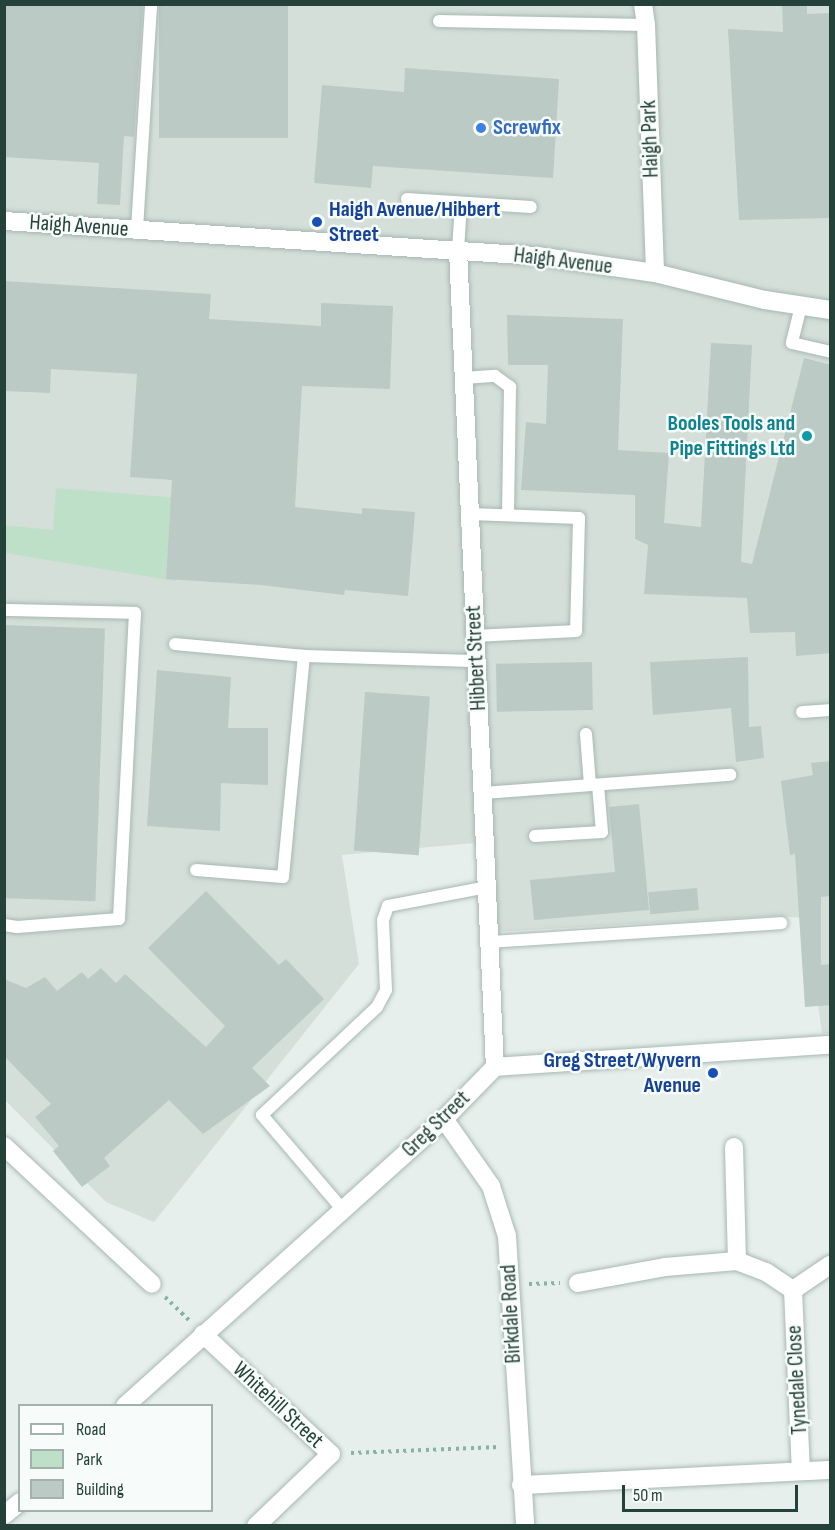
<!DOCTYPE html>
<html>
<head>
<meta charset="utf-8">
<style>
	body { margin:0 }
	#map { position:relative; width:835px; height:1530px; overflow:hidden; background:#e6efeb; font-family:"Sofia Sans Condensed",sans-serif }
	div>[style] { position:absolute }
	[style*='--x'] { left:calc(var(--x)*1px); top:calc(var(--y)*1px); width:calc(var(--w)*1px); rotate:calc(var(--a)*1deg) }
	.built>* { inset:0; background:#d4dfda }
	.green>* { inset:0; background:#bfe0c8 }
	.building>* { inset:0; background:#bbcac4; transform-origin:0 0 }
	.path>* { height:4px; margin-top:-2px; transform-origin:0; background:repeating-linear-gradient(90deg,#86b3a5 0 3px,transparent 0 7.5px) }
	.roads { filter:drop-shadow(0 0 2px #a8b8b2) drop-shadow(0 0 2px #a8b8b2) }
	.service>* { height:12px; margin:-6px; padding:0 6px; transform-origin:6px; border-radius:6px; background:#fff }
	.minor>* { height:18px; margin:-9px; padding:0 9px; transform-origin:9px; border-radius:9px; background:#fff }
	.dots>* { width:16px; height:16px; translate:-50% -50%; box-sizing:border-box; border:3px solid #f7fbf9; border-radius:50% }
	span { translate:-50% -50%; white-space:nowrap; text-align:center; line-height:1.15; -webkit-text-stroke:5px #f7fbf9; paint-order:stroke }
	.shop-label { font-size:22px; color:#366cbe; font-weight:700 }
	.left { translate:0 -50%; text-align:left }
	.street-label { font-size:22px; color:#24423a }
	.transit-label { font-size:22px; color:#164399; font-weight:700 }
	.right { translate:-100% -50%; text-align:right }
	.culture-label { font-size:22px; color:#0d838f; font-weight:700 }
	.frame { position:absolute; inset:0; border:6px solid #24423a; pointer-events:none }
	.legend { position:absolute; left:18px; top:1404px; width:195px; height:108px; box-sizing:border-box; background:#f7fbf9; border:2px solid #a3b1ad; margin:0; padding:8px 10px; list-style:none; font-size:18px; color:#24423a }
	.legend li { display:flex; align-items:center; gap:12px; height:30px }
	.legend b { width:30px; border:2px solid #a3b1ad }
	.scale { position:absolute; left:622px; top:1485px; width:176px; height:27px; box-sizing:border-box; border:3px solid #24423a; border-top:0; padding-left:8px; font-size:18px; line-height:21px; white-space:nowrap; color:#24423a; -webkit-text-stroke:4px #f7fbf9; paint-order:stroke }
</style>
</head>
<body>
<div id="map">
	<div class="built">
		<div style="clip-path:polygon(4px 5px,830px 5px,830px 1033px,822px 1033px,806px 918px,772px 916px,493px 932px,474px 843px,342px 855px,359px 964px,154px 1222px,106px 1202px,5px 1100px)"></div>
	</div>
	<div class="green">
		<div style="clip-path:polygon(56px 488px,179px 498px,176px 581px,5px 553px,4px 525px,53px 530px)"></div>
	</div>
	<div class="building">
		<div style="clip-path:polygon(4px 4px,143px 4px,134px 137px,124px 136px,120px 205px,97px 204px,99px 163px,4px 157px)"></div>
		<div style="left:159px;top:4px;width:129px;height:134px"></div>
		<div style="clip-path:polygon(782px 4px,807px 4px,807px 14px,831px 13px,831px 218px,739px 220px,728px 29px,783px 32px)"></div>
		<div style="clip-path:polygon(405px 68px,559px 79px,553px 178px,373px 166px,371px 188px,314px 183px,322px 85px,404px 92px)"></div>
		<div style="clip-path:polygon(4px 281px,211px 294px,209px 319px,321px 326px,321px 303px,393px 306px,390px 389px,302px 386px,295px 507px,362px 514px,362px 508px,415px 512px,408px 596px,345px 590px,344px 595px,261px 585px,166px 579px,172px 480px,130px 477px,137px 374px,51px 369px,50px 393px,4px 391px)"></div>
		<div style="clip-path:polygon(507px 315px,623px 319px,618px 450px,669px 453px,664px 523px,701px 527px,711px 343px,752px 345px,741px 562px,752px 564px,804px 358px,831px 365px,831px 653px,796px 656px,795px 632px,750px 633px,747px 598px,644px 594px,648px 545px,635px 539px,635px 495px,521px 490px,526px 422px,546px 424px,548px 365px,508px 365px)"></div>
		<div style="left:4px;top:625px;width:101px;height:273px;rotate:2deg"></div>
		<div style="clip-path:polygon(748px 657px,749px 727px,761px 726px,764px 758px,736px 762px,731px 708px,653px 715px,650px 662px)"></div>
		<div style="left:592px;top:662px;width:48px;height:96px;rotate:89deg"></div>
		<div style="clip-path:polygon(157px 670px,231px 677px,228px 728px,268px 728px,268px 785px,221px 783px,220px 831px,147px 826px)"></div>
		<div style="left:365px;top:692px;width:65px;height:159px;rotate:4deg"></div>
		<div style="clip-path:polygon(831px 761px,831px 896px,821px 897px,821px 965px,831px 964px,831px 1005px,805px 1007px,795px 854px,790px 855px,781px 781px,813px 775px,811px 763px)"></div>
		<div style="clip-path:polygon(639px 804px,649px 910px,534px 920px,530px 880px,615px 872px,609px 807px)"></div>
		<div style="left:697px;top:888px;width:22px;height:49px;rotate:85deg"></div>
		<div style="clip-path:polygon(206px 891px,279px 965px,286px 959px,324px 999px,252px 1068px,270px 1086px,203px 1134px,169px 1100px,104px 1158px,110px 1166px,82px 1187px,53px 1151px,59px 1146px,35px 1117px,51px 1104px,4px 1056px,4px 979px,26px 988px,45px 977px,57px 991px,82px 972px,88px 979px,101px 968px,116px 983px,125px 974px,206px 1047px,225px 1026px,148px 948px)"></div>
	</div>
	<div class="path">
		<div style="--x:529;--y:1284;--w:31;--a:-2"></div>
		<div style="--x:165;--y:1297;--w:35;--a:44"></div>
		<div style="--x:351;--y:1453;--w:148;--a:-2.3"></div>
	</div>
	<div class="roads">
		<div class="service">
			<div style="--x:439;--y:21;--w:207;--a:1.1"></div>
			<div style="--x:407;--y:199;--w:124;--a:3.7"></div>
			<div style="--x:137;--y:229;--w:225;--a:-86.4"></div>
			<div style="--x:458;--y:250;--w:47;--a:-86.3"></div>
			<div style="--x:801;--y:306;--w:38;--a:104"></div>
			<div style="--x:792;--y:343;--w:39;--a:13"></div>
			<div style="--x:464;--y:378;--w:31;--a:-4"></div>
			<div style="--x:495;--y:376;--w:19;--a:36"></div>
			<div style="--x:510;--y:387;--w:128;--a:90.9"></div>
			<div style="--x:470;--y:514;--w:109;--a:2.1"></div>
			<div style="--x:579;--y:518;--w:113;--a:91.5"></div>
			<div style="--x:576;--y:631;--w:102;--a:177.2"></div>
			<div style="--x:4;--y:610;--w:131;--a:1.3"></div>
			<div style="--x:135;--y:613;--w:306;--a:93"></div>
			<div style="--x:119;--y:919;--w:102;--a:175.5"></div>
			<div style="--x:17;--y:927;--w:13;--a:-171"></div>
			<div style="--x:175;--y:644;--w:130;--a:5.3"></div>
			<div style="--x:802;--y:712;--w:28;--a:-4"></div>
			<div style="--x:586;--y:734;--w:51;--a:85.5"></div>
			<div style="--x:483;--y:793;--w:248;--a:-4.2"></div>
			<div style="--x:535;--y:836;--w:67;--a:-3.4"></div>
			<div style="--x:602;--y:832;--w:47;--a:-94.9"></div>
			<div style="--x:196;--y:870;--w:87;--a:4.6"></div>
			<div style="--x:283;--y:877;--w:222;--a:-84.6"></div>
			<div style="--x:304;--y:656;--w:171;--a:1.7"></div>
			<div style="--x:490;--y:942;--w:292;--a:-3.7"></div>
			<div style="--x:343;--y:1210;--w:125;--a:-130.5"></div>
			<div style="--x:262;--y:1115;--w:158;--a:-43.2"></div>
			<div style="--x:377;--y:1007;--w:19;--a:-62"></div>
			<div style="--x:386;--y:990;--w:70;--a:-92.5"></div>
			<div style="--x:383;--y:920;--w:15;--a:-70"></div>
			<div style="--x:388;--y:906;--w:101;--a:-10.9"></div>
		</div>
		<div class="minor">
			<div style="--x:643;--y:4;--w:21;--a:82"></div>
			<div style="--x:646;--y:25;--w:248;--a:87.9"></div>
			<div style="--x:4;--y:221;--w:534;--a:3.76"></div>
			<div style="--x:537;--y:256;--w:119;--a:8.2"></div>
			<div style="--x:655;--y:273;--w:113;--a:13.8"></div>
			<div style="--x:765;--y:300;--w:66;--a:8.7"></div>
			<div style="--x:458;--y:250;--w:818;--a:87.41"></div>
			<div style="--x:444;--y:1119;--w:82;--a:55"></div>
			<div style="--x:491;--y:1186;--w:52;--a:72.3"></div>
			<div style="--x:507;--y:1236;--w:291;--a:86.4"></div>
			<div style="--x:4;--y:1146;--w:202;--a:43"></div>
			<div style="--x:734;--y:1147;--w:114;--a:88.5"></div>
			<div style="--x:578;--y:1283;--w:88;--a:-10.4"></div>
			<div style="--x:665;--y:1267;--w:72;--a:-4.8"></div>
			<div style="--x:737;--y:1261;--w:31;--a:21"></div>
			<div style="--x:766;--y:1272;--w:32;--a:34"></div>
			<div style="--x:793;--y:1290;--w:181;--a:87.5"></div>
			<div style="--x:793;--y:1290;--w:45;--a:-34"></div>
			<div style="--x:203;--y:1334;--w:175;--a:43.2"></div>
			<div style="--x:331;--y:1454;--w:104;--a:136.2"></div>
			<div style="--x:125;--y:1406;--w:429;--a:-42"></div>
			<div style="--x:444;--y:1119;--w:73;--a:-45.6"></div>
			<div style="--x:495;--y:1067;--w:336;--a:-3.8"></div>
			<div style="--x:521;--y:1485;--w:309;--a:-2.8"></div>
			<div style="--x:4;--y:1515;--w:21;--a:-39"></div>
		</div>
	</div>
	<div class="dots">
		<div style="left:481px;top:128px;background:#3f7fe0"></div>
		<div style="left:317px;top:222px;background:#1a4fb4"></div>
		<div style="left:807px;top:436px;background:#0f9aa8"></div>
		<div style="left:713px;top:1073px;background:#1a4fb4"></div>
	</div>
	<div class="shop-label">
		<span class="left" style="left:493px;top:128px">Screwfix</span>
	</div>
	<div class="street-label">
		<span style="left:650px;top:139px;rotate:-92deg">Haigh Park</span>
		<span style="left:79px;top:226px;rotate:4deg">Haigh Avenue</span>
		<span style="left:563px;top:261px;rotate:7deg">Haigh Avenue</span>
		<span style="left:476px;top:658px;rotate:-93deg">Hibbert Street</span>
		<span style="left:436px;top:1124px;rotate:-44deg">Greg Street</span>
		<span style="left:511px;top:1314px;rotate:-93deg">Birkdale Road</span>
		<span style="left:797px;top:1380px;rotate:-93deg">Tynedale Close</span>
		<span style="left:278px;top:1405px;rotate:43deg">Whitehill Street</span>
	</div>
	<div class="transit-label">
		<span class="left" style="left:329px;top:222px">Haigh Avenue/Hibbert<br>Street</span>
		<span class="right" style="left:701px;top:1073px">Greg Street/Wyvern<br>Avenue</span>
	</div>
	<div class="culture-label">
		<span class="right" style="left:795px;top:436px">Booles Tools and<br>Pipe Fittings Ltd</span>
	</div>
	<div class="frame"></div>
	<ul class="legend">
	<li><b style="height:8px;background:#fff"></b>Road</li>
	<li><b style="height:16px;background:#bfe0c8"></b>Park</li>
	<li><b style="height:16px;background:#bbcac4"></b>Building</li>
	</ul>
	<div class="scale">50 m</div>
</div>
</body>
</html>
